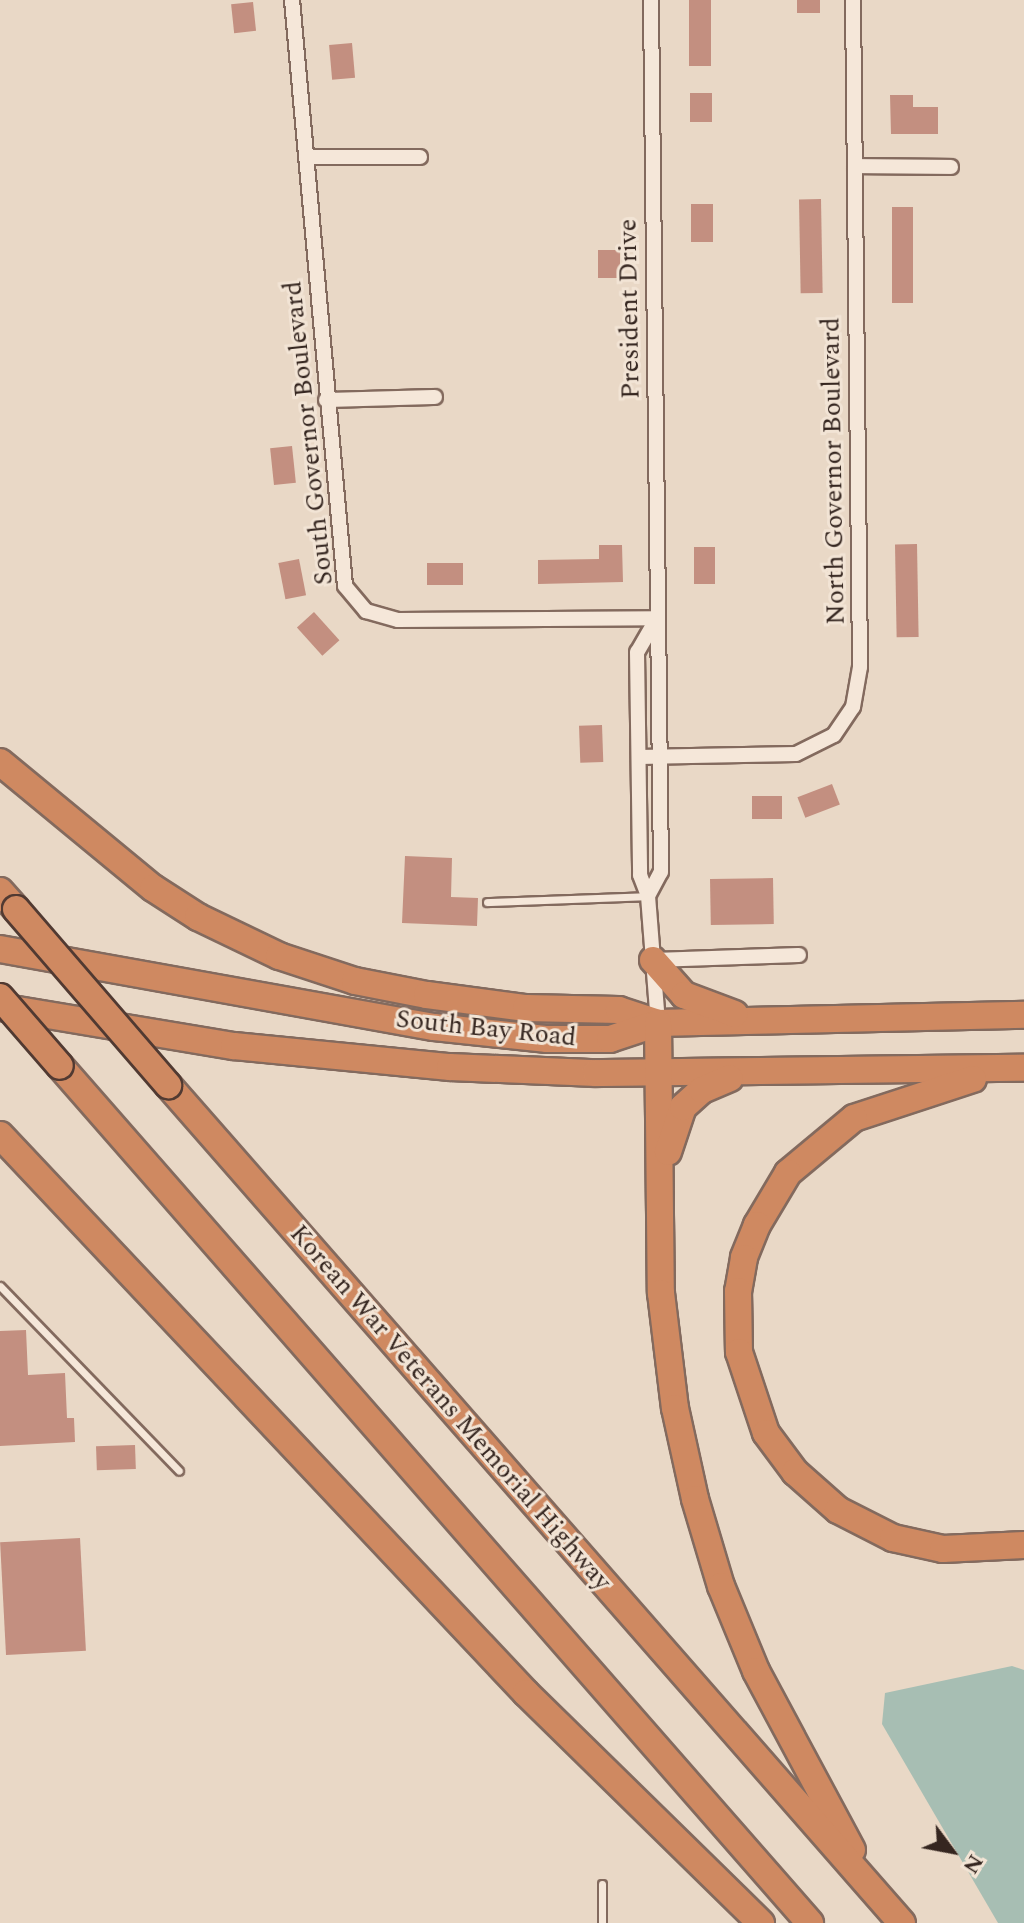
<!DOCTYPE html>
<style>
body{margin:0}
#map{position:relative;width:1024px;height:1923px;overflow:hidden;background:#e9d8c6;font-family:Spectral,serif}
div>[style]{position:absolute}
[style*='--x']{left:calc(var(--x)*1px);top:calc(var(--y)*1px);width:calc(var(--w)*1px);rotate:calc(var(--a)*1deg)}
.water>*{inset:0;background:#a7beb3}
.building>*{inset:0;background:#c38f80;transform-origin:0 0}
.roads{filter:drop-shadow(2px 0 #836a5e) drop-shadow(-2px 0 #836a5e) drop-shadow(0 2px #836a5e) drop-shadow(0 -2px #836a5e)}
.lane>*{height:7px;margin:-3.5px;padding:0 3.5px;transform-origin:3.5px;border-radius:3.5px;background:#f5e7d9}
.street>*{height:14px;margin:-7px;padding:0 7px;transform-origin:7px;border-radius:7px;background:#f5e7d9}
.highway>*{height:26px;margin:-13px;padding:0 13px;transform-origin:13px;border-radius:13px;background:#cf8961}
.bridges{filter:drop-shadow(2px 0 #513a32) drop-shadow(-2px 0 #513a32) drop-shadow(0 2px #513a32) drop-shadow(0 -2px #513a32)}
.highway-bridge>*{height:26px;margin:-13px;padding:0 13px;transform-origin:13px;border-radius:13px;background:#cf8961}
span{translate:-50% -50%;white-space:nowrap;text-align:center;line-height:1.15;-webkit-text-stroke:6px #f2e4d5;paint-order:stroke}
.street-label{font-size:26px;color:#352620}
.north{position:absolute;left:912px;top:1811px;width:80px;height:80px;-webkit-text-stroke:6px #f2e4d5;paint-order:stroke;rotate:122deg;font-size:22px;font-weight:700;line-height:32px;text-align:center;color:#352620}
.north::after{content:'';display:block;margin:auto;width:28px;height:36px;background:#352620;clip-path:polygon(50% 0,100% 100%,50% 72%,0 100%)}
</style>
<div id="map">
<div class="water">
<div style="clip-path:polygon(1012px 1666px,1024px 1670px,1024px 1923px,998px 1923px,882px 1724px,885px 1693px)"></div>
</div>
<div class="building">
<div style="left:689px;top:0;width:22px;height:66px"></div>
<div style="left:797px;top:0;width:23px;height:13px"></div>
<div style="left:253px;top:2px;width:29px;height:22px;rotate:84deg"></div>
<div style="left:352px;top:43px;width:35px;height:23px;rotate:85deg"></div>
<div style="left:712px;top:93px;width:29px;height:22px;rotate:90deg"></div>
<div style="clip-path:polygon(890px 95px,913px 95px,913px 107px,938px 107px,938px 134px,891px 134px)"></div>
<div style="left:821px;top:199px;width:94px;height:22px;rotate:89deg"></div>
<div style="left:691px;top:204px;width:22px;height:38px"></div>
<div style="left:892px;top:207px;width:21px;height:96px"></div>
<div style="left:598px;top:250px;width:22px;height:28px"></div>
<div style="left:292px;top:446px;width:37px;height:22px;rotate:84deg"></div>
<div style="left:917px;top:544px;width:93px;height:22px;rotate:89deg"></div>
<div style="clip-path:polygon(599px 545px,622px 545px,623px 582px,538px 584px,538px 560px,599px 559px)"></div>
<div style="left:694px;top:547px;width:21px;height:37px"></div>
<div style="left:299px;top:559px;width:37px;height:21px;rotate:79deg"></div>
<div style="left:463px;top:563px;width:22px;height:36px;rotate:90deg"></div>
<div style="left:314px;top:612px;width:38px;height:23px;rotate:48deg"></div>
<div style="left:602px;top:725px;width:37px;height:23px;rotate:88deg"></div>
<div style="left:832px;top:784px;width:22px;height:37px;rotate:69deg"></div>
<div style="left:752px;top:796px;width:30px;height:23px"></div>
<div style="clip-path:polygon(405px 856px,452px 858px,451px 897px,478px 898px,477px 926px,402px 923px)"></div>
<div style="left:773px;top:878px;width:46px;height:63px;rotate:89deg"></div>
<div style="clip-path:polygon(26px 1330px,28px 1375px,65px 1373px,67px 1418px,74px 1418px,75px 1442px,0 1446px,0 1331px)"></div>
<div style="left:135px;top:1445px;width:24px;height:39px;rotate:88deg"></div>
<div style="left:80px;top:1538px;width:113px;height:80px;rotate:87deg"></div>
</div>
<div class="roads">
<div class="lane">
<div style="--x:487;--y:902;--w:161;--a:-2.1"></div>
<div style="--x:0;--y:1286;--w:257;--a:45.9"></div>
<div style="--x:602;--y:1884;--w:39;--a:90"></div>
</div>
<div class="street">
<div style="--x:292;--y:0;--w:588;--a:84.83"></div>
<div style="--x:345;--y:586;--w:33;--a:50"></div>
<div style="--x:366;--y:611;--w:33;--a:16"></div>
<div style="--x:398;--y:620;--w:259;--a:-0.4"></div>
<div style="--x:307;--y:157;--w:113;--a:0"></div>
<div style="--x:855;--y:166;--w:96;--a:0.6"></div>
<div style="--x:326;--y:400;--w:109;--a:-1.6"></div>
<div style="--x:657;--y:618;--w:39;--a:120"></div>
<div style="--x:637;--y:652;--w:223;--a:89.2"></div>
<div style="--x:640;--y:875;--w:22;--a:69"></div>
<div style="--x:648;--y:896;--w:127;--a:85.5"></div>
<div style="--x:639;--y:757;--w:157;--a:-1.1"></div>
<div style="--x:796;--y:754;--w:42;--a:-26.6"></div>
<div style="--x:834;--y:735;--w:34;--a:-56"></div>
<div style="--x:853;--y:707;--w:41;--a:-80.1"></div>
<div style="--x:860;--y:667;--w:667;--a:-90.6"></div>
<div style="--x:648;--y:896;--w:27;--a:-62"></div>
<div style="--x:661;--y:872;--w:872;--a:-90.66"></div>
<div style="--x:654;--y:960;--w:145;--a:-2"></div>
</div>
<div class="highway">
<div style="--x:0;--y:762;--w:198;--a:39.5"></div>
<div style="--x:153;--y:888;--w:54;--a:32.8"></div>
<div style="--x:198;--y:917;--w:90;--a:25.7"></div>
<div style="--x:279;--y:956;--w:80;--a:18.2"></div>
<div style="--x:355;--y:981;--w:73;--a:11"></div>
<div style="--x:427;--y:995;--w:100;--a:7.5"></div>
<div style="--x:526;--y:1008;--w:93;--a:1.2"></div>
<div style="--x:619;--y:1010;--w:41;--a:18.4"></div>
<div style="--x:0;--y:891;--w:24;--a:48"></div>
<div style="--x:0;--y:949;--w:441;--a:10.2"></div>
<div style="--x:434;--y:1027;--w:114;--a:6.1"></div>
<div style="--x:547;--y:1039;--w:63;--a:0"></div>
<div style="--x:610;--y:1039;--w:51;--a:-18.4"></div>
<div style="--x:658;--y:1023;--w:366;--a:-1.3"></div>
<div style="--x:653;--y:960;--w:47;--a:48.5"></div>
<div style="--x:684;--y:995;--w:54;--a:20.4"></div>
<div style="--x:0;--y:1007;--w:237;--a:9.5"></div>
<div style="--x:234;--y:1046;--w:217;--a:5.6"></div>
<div style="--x:450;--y:1067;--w:146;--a:2.4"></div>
<div style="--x:596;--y:1073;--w:428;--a:-0.7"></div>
<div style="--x:658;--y:1023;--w:270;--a:89.4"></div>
<div style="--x:661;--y:1293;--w:116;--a:83.1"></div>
<div style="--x:675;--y:1408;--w:93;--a:77.6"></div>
<div style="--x:695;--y:1499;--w:91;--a:73.4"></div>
<div style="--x:721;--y:1586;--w:92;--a:67.6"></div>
<div style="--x:756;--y:1671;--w:203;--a:61.8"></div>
<div style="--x:60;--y:1066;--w:1139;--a:48.81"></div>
<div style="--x:973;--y:1079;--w:125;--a:161.9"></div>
<div style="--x:854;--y:1118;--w:86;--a:140.2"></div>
<div style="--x:788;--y:1173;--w:61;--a:120.8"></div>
<div style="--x:757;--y:1225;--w:35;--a:112"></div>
<div style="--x:744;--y:1258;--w:34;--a:100"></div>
<div style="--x:738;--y:1291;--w:61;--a:89.1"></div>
<div style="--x:739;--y:1352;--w:85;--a:71.6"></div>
<div style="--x:766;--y:1433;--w:49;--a:53.4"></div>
<div style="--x:795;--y:1472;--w:57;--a:41.5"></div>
<div style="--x:838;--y:1510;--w:62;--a:27"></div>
<div style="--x:893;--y:1538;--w:51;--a:12.4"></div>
<div style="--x:943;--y:1549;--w:81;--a:-2.8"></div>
<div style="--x:168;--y:1085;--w:1114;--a:48.79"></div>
<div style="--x:0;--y:1135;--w:767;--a:46.69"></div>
<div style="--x:526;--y:1693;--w:329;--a:44.4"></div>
<div style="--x:668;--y:1152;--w:47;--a:-71.6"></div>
<div style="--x:683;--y:1107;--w:25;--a:-42"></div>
<div style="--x:702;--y:1090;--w:30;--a:-23"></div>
</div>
</div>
<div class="bridges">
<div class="highway-bridge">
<div style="--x:16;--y:909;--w:233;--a:49.2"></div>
<div style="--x:0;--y:997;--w:91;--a:49"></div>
</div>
</div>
<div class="street-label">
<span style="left:630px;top:309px;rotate:-91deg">President Drive</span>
<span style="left:309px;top:433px;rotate:-96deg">South Governor Boulevard</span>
<span style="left:834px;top:471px;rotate:-91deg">North Governor Boulevard</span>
<span style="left:486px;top:1029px;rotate:6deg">South Bay Road</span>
<span style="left:450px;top:1408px;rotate:49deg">Korean War Veterans Memorial Highway</span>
</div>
<div class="north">N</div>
</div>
